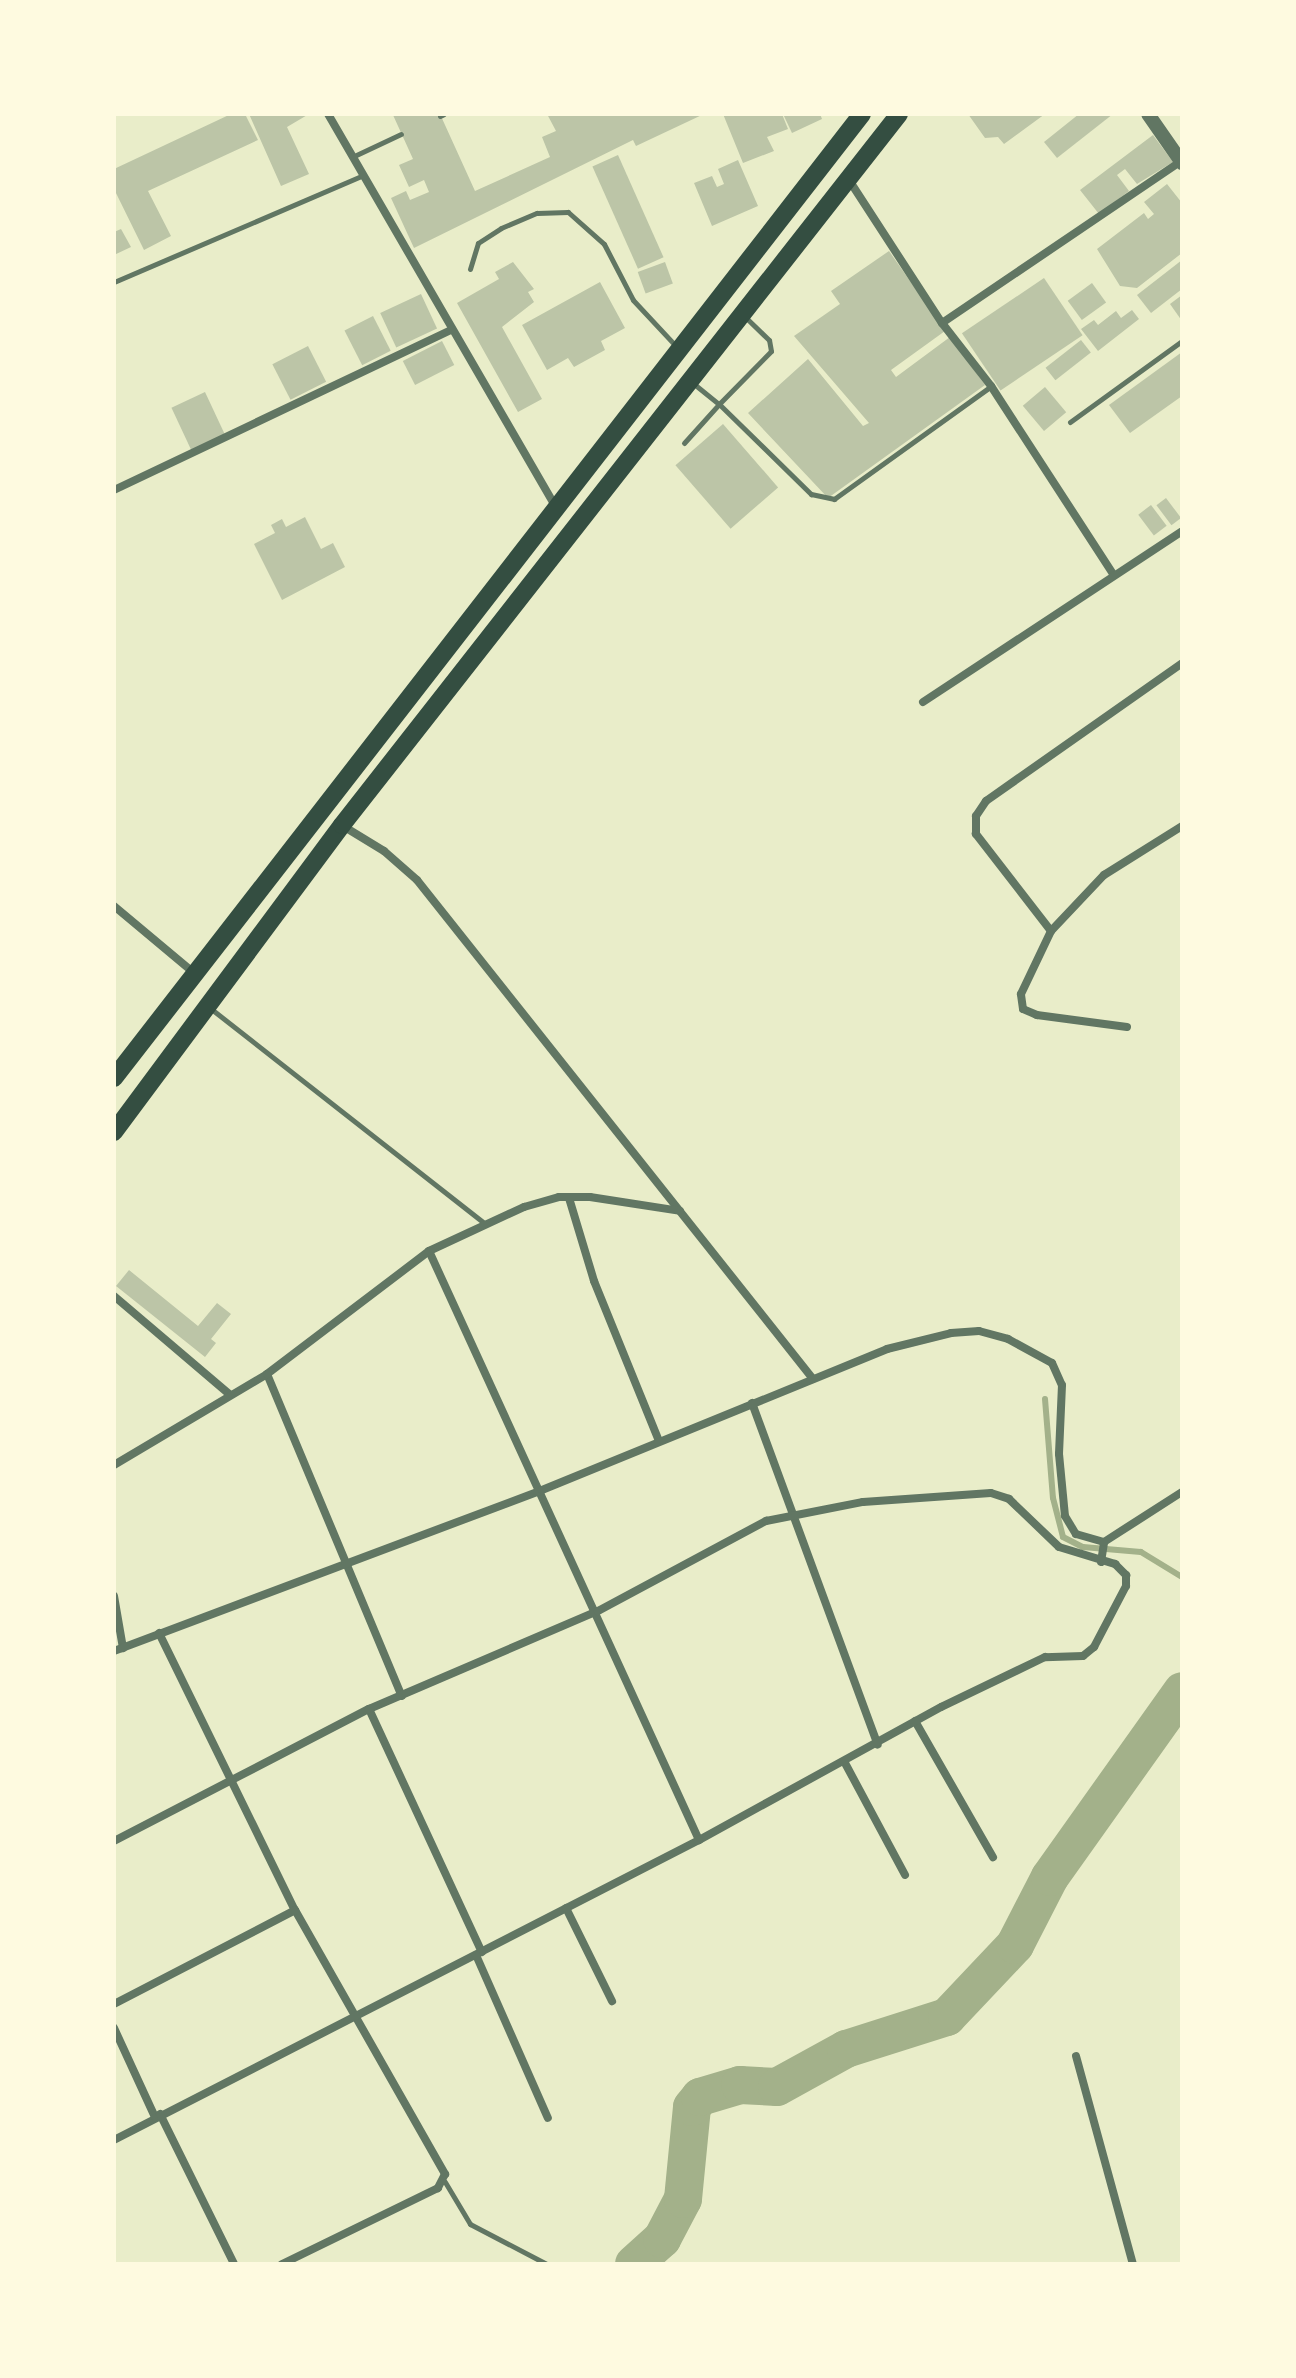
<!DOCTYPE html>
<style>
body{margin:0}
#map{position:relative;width:1296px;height:2378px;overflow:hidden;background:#e9edc9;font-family:Montserrat,sans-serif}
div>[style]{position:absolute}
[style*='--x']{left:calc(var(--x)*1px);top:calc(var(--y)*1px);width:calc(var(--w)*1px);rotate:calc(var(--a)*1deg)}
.stream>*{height:6px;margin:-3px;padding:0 3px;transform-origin:3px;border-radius:3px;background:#a3b18a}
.river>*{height:38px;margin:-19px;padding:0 19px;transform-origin:19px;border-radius:19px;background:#a3b18a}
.building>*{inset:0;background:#bcc5a7;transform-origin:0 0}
.service>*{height:5px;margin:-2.5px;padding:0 2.5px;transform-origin:2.5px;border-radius:2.5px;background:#617663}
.minor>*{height:8px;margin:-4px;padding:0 4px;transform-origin:4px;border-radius:4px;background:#617663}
.tertiary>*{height:14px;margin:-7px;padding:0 7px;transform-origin:7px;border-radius:7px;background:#617663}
.trunk>*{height:18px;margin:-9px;padding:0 9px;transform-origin:9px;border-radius:9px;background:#344e41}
span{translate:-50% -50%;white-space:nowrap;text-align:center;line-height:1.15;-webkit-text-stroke:7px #fefae0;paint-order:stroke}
.frame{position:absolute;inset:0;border:116px solid #fefae0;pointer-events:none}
</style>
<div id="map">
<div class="stream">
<div style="--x:1045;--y:1399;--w:99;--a:85.4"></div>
<div style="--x:1053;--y:1498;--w:40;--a:75.6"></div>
<div style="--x:1063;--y:1537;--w:22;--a:27"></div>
<div style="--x:1083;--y:1547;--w:58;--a:4.9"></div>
<div style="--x:1141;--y:1552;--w:48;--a:31.4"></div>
</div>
<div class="river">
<div style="--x:634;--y:2264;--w:38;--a:-42"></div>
<div style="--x:662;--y:2239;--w:45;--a:-62.3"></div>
<div style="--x:683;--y:2199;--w:92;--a:-84.4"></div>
<div style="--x:692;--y:2107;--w:13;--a:-51"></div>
<div style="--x:700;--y:2097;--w:42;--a:-16.7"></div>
<div style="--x:740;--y:2085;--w:37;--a:3"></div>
<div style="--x:777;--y:2087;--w:79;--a:-28.8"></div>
<div style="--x:846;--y:2049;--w:106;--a:-17.6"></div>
<div style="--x:947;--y:2017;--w:99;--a:-46.6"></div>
<div style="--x:1015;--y:1945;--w:76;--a:-62.8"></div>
<div style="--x:1050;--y:1877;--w:228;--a:-54.6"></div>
</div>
<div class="building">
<div style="clip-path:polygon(231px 114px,245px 114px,258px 140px,148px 191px,171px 236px,144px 250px,114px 189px,114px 169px)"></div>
<div style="clip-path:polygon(249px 114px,309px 114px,287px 127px,309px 174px,281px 186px)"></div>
<div style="clip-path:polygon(440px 114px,475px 191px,550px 157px,542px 137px,556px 131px,547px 114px,704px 114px,636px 146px,633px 140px,414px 248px,391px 198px,406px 191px,410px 200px,429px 192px,424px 180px,409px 187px,399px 165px,413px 159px,393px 115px)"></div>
<div style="clip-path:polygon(723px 114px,782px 114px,788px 129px,767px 137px,774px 151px,743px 163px)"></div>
<div style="clip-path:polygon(783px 114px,820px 114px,822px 119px,792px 133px)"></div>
<div style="clip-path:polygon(968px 114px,1045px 114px,1004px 144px,998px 137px,985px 138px)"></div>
<div style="clip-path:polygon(1079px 114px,1113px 114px,1057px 158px,1044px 142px)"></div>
<div style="clip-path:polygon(1153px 135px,1173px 162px,1137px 184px,1125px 169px,1117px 175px,1129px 191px,1099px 214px,1080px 190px)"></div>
<div style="left:618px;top:155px;width:112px;height:28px;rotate:66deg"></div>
<div style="clip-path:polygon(738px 160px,758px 206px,712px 226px,694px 183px,712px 176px,717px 187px,724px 184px,718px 169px)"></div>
<div style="clip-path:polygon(1167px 184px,1182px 203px,1182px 253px,1137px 288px,1120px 286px,1097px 249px,1144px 213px,1148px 219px,1154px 214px,1144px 202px)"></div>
<div style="clip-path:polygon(121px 229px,131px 247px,114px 255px,114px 232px)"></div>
<div style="clip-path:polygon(889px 251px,945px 331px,891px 370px,896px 377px,950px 337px,985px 385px,828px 498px,748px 413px,808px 359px,863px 426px,869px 423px,794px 336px,840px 304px,831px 291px)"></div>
<div style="clip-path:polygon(1182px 260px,1182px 289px,1151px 313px,1137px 295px)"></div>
<div style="clip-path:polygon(513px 262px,534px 289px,528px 292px,534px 302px,502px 327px,542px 399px,518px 412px,457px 303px,499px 279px,495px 272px)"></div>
<div style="left:665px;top:262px;width:23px;height:29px;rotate:70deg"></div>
<div style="left:1044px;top:278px;width:69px;height:99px;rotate:56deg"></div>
<div style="clip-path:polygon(600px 282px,625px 328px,601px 341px,605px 350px,574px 367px,568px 358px,547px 370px,522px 325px)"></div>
<div style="left:1092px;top:283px;width:24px;height:30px;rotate:54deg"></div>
<div style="left:421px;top:294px;width:38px;height:45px;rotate:65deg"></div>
<div style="clip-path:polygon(1182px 295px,1182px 321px,1170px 304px)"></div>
<div style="clip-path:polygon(1132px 310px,1139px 319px,1098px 351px,1081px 329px,1094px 320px,1098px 325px,1116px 311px,1121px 318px)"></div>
<div style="left:373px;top:316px;width:39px;height:32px;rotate:63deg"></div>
<div style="left:1081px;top:340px;width:16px;height:45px;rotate:52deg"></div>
<div style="left:442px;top:341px;width:27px;height:44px;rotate:63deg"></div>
<div style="left:308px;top:346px;width:40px;height:40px;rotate:63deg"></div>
<div style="clip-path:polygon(1182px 352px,1182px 396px,1130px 433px,1109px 405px)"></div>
<div style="left:1045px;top:387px;width:33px;height:29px;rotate:50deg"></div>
<div style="left:205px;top:392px;width:47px;height:37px;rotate:65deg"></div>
<div style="left:723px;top:424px;width:84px;height:63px;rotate:49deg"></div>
<div style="left:1166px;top:498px;width:25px;height:12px;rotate:53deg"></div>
<div style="left:1151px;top:505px;width:26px;height:16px;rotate:53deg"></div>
<div style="clip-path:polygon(305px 517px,321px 549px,333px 543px,345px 567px,282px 600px,254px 544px,275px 533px,271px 525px,282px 519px,286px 527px)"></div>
<div style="clip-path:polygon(129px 1270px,198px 1326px,217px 1303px,231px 1314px,211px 1339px,216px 1343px,205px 1357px,116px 1286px)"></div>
</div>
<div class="service">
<div style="--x:440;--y:116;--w:4;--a:-27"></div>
<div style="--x:352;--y:157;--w:54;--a:-25.1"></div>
<div style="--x:470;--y:269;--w:27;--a:-73"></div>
<div style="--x:478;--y:243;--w:27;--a:-33"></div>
<div style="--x:501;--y:228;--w:39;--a:-23"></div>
<div style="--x:537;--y:213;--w:31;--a:-2"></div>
<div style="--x:568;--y:212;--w:48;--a:41.6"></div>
<div style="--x:604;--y:244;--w:63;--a:62.6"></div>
<div style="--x:633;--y:300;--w:62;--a:47"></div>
<div style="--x:114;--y:282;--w:269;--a:-23.2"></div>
<div style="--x:694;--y:384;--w:32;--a:39"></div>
<div style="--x:719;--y:404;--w:74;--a:-45.5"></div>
<div style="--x:771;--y:351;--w:11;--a:-100"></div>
<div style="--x:769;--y:340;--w:32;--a:-136"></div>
<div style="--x:1070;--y:422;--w:138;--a:-35.9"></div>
<div style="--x:684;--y:443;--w:52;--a:-48.1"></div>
<div style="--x:719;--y:404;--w:129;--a:44.4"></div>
<div style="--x:811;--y:494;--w:24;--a:12"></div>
<div style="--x:834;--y:499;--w:193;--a:-35.7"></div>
<div style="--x:210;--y:1008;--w:350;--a:38.1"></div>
<div style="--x:445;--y:2182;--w:49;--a:59.2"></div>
<div style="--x:470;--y:2224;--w:87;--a:27.5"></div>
</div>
<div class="minor">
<div style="--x:328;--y:114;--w:455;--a:59.9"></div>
<div style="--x:849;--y:180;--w:171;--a:57"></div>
<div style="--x:942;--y:323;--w:289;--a:-34.1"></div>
<div style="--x:942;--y:323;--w:80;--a:52.1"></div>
<div style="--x:991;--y:386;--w:224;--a:57"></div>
<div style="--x:114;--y:490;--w:373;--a:-25.4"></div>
<div style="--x:923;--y:702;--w:310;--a:-33.4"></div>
<div style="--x:343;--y:826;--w:48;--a:31.4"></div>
<div style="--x:384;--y:851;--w:44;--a:41.3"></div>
<div style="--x:417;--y:880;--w:637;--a:51.56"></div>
<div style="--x:114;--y:906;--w:104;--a:39.9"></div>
<div style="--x:1051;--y:931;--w:123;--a:-127.7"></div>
<div style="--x:976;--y:834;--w:18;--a:-90"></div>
<div style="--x:976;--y:816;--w:18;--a:-56"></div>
<div style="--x:986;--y:801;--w:240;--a:-35.1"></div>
<div style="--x:1127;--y:1027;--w:91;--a:-172.4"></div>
<div style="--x:1037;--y:1015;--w:15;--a:-157"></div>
<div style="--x:1023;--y:1009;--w:15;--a:-98"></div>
<div style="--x:1021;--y:994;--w:70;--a:-64.5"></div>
<div style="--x:1051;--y:931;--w:77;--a:-46.6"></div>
<div style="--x:1104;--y:875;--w:92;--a:-32.1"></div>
<div style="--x:569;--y:1198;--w:87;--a:73.2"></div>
<div style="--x:594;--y:1281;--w:170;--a:67.9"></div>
<div style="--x:429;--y:1251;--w:648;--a:65.37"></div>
<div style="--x:114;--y:1296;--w:151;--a:40.4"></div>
<div style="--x:267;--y:1374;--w:349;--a:67.3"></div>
<div style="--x:752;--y:1403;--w:364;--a:69.8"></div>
<div style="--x:114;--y:1465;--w:178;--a:-30.7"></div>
<div style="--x:267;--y:1374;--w:203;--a:-37.2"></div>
<div style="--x:429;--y:1251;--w:105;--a:-24.9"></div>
<div style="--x:524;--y:1207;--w:36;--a:-16"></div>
<div style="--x:559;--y:1197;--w:31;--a:0"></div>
<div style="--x:590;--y:1197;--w:91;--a:8.8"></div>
<div style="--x:1101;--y:1562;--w:20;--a:-81"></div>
<div style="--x:1104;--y:1542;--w:93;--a:-32.7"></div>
<div style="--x:114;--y:1596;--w:53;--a:80.2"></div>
<div style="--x:159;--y:1633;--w:309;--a:63.9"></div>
<div style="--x:295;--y:1910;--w:304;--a:60.4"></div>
<div style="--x:445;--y:2174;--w:16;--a:117"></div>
<div style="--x:438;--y:2188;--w:174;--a:154"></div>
<div style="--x:114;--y:1651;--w:457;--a:-20.6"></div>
<div style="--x:542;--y:1490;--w:373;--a:-22.2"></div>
<div style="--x:887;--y:1349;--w:66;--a:-14"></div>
<div style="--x:951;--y:1333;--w:28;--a:-4"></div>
<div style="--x:979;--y:1331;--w:30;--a:15"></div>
<div style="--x:1008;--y:1339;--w:50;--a:28.6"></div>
<div style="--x:1052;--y:1363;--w:24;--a:66"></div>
<div style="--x:1062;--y:1385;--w:69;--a:92.5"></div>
<div style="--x:1059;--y:1454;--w:62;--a:84.5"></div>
<div style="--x:1065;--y:1516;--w:21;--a:59"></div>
<div style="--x:1076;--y:1534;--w:29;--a:16"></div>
<div style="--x:369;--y:1709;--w:268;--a:65.1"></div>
<div style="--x:915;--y:1721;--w:157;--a:60.2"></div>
<div style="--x:845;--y:1763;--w:127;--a:61.8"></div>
<div style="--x:114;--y:1841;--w:287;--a:-27.4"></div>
<div style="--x:369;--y:1709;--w:249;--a:-23.2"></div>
<div style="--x:598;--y:1611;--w:191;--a:-28.2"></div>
<div style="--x:766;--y:1521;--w:99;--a:-11.1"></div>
<div style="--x:863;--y:1502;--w:128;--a:-4"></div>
<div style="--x:991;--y:1493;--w:19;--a:18"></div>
<div style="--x:1009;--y:1499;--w:69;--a:43.8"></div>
<div style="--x:1059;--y:1547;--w:59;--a:16.9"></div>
<div style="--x:1115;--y:1564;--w:16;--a:45"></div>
<div style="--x:1126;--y:1575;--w:11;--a:90"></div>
<div style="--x:1126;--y:1586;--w:69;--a:117.7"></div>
<div style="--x:1094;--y:1647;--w:14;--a:141"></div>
<div style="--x:1083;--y:1656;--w:38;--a:178"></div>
<div style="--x:1045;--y:1657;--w:115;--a:154.3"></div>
<div style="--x:941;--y:1707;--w:276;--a:151.2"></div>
<div style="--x:699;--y:1840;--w:657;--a:152.85"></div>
<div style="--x:566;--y:1908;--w:104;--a:63.7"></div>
<div style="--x:476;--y:1955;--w:178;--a:66.2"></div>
<div style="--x:114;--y:2004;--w:204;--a:-27.4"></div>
<div style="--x:114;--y:2028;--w:98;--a:65.3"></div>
<div style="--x:1076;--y:2056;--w:216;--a:74.7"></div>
<div style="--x:160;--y:2114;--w:167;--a:63.7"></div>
</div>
<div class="tertiary">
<div style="--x:1148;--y:114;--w:60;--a:55.2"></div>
</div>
<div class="trunk">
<div style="--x:114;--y:1078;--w:1220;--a:-52.19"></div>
<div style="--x:114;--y:1132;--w:382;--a:-53.4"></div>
<div style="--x:342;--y:825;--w:903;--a:-51.92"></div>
</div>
<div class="frame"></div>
</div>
